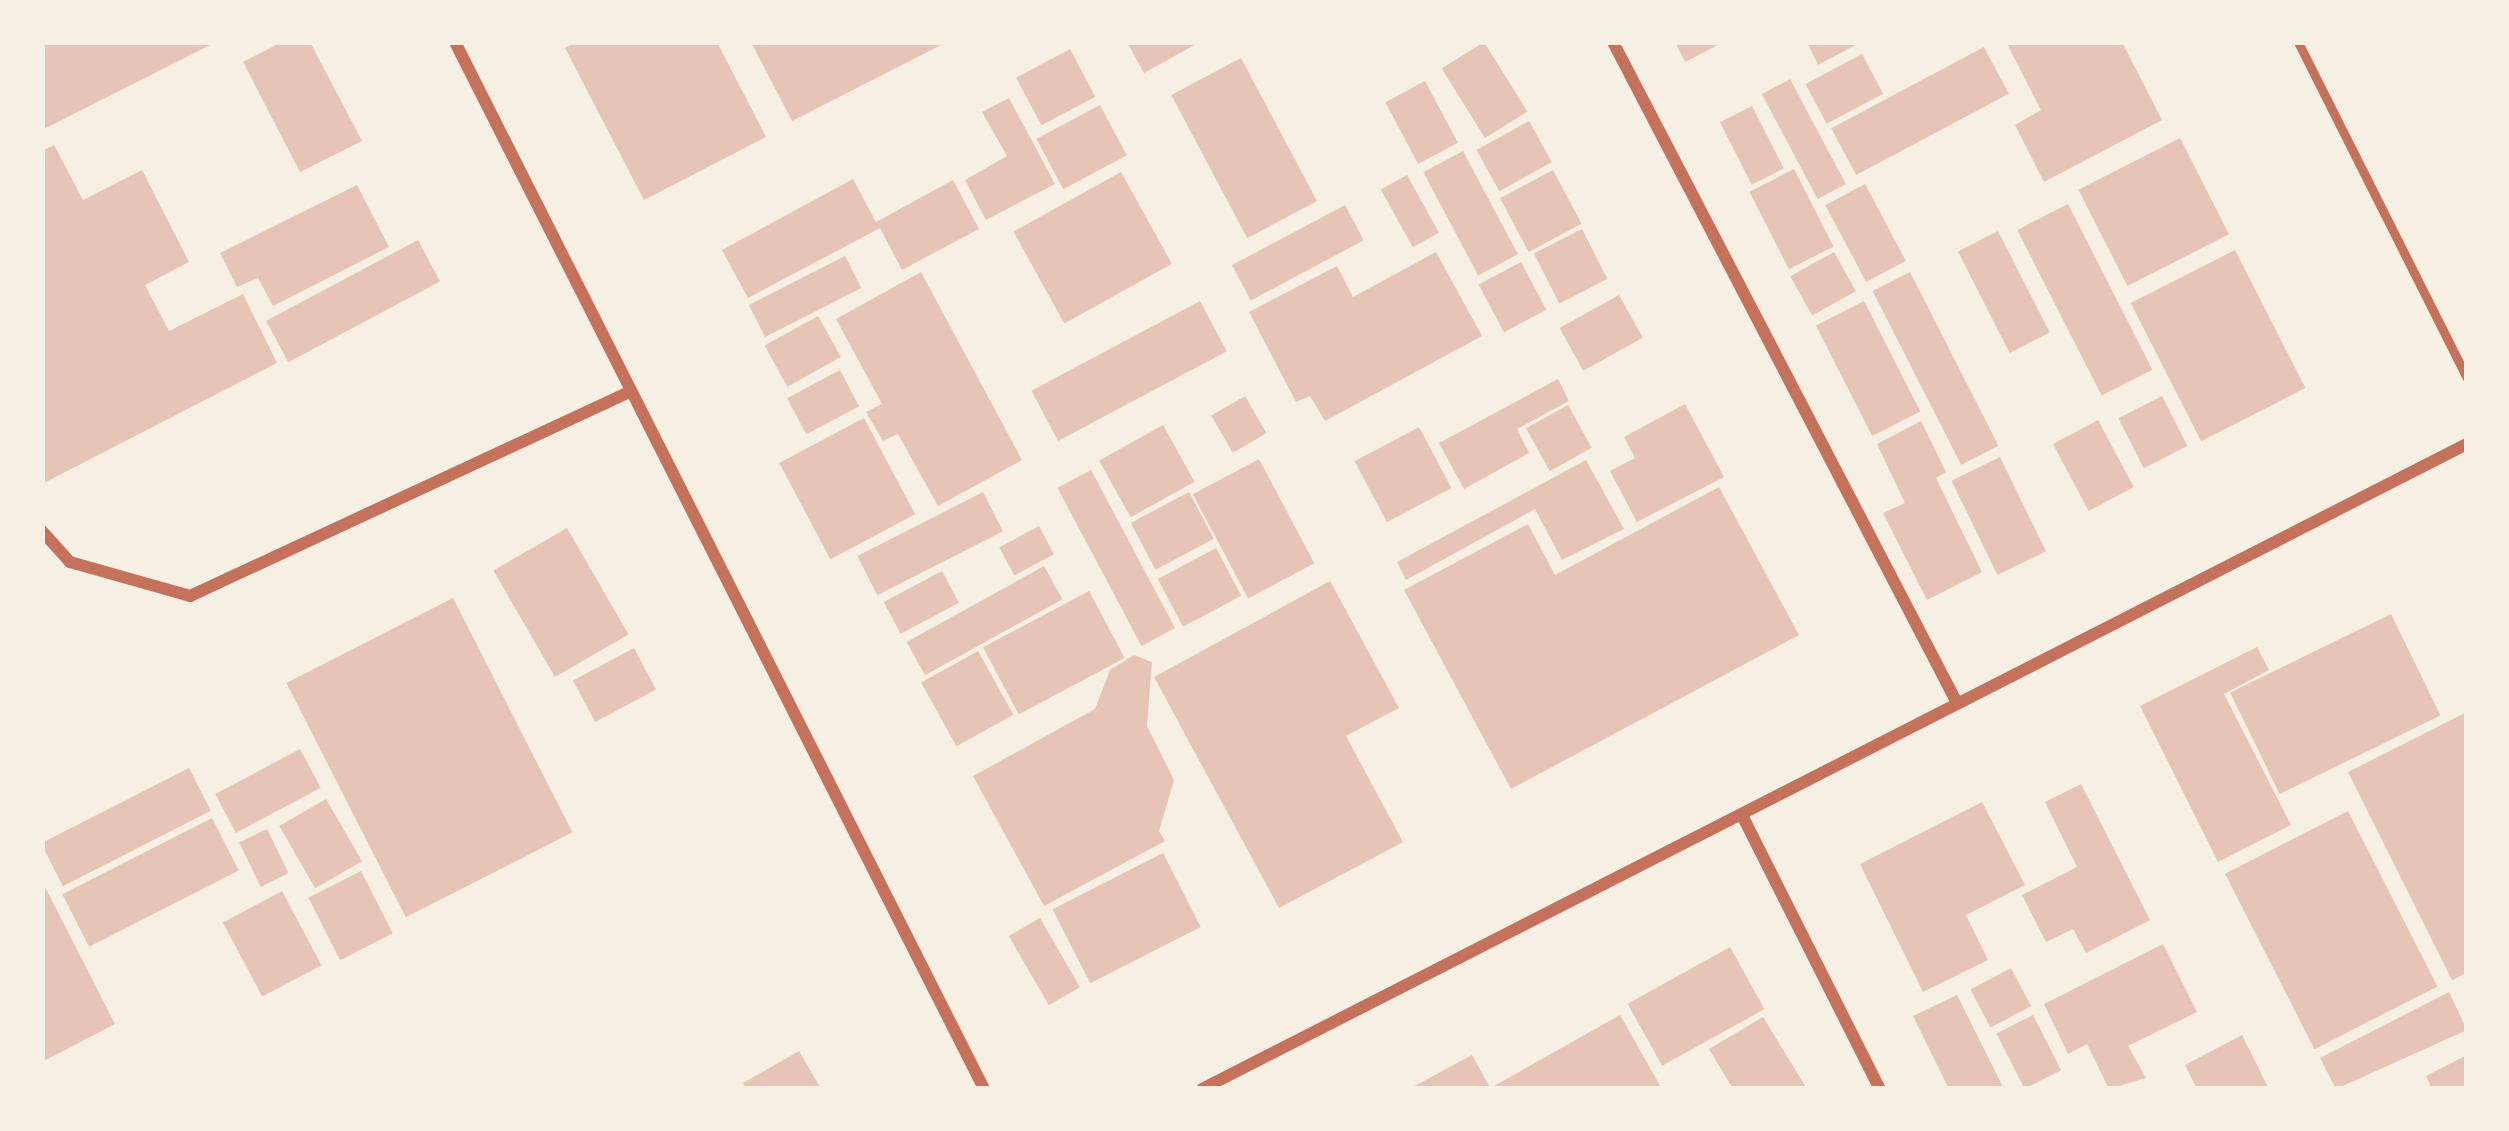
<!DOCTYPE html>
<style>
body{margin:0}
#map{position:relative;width:2509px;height:1131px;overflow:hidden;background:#f6efe4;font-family:"Fira Sans Condensed",sans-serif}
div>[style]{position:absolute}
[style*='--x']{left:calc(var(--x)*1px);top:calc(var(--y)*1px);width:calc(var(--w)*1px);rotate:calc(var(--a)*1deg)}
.building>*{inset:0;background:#e6c5b7;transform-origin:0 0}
.service>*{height:9px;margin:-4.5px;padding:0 4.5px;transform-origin:4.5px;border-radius:4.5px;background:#c5725c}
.minor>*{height:12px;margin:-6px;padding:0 6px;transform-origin:6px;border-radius:6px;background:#c5725c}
span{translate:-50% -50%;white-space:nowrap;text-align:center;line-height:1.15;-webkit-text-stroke:10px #f6efe4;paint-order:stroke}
.frame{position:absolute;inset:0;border:45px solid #f6efe4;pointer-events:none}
</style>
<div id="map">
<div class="building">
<div style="clip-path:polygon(42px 42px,216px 42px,42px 130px)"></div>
<div style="clip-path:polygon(282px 42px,310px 42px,362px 141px,300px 172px,243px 62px)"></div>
<div style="clip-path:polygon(577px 42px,717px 42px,766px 137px,644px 200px,565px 48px)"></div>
<div style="clip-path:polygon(751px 42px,947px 42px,792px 121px)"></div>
<div style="clip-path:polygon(1127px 42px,1200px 42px,1144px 73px)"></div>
<div style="left:1484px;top:42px;width:82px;height:50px;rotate:58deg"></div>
<div style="clip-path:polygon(1675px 42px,1724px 42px,1685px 62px)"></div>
<div style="clip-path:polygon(1807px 42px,1861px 42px,1818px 65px)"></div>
<div style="clip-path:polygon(2006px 42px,2122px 42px,2162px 120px,2044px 182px,2015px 125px,2041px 110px)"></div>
<div style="left:1984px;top:47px;width:53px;height:173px;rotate:62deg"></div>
<div style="left:1070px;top:49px;width:54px;height:61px;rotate:62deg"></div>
<div style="left:1862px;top:54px;width:45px;height:64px;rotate:62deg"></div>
<div style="left:1241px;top:58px;width:162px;height:79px;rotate:62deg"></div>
<div style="left:1790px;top:79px;width:119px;height:32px;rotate:62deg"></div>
<div style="left:1425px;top:81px;width:70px;height:45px;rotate:62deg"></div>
<div style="clip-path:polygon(1009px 98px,1055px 184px,986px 220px,965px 180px,1007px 156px,982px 112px)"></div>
<div style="left:1100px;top:105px;width:57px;height:72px;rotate:62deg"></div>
<div style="left:1752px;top:106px;width:70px;height:36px;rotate:63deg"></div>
<div style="left:1529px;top:121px;width:47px;height:60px;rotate:61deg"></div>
<div style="left:2180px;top:138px;width:108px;height:114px;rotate:63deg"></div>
<div style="clip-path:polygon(54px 145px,83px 200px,142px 170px,189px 262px,145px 285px,169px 331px,243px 294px,277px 363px,42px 484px,42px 151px)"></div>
<div style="left:1463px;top:151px;width:117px;height:45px;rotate:62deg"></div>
<div style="left:1794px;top:169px;width:87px;height:50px;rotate:63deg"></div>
<div style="left:1553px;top:170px;width:61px;height:60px;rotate:62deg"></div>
<div style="left:1121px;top:172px;width:105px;height:123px;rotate:61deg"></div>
<div style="left:1407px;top:175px;width:66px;height:30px;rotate:61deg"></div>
<div style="clip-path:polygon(853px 179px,876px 222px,953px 180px,979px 229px,902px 270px,880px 228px,748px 298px,722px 250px)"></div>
<div style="left:1865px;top:184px;width:87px;height:45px;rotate:62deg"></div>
<div style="clip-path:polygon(357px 185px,389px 247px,273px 306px,258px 278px,237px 287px,220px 253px)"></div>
<div style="left:2068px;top:204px;width:186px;height:57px;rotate:63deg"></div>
<div style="left:1345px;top:205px;width:40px;height:128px;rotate:62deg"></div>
<div style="left:1582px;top:229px;width:56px;height:54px;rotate:63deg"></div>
<div style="left:1998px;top:231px;width:114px;height:45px;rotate:63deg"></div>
<div style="left:418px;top:240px;width:47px;height:172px;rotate:62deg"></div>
<div style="left:2235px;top:250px;width:155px;height:117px;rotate:63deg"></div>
<div style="clip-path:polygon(1436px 252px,1482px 336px,1325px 421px,1310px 396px,1296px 402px,1249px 312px,1337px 266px,1353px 297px)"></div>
<div style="left:1834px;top:252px;width:45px;height:50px;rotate:61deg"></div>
<div style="left:845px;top:256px;width:36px;height:108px;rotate:63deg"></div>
<div style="left:1521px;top:262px;width:54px;height:48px;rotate:62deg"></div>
<div style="clip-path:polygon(921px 272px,1022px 460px,938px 506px,898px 434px,883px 441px,866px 412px,882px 404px,836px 319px)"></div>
<div style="left:1910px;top:272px;width:195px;height:42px;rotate:63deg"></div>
<div style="left:1619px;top:295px;width:49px;height:68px;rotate:61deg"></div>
<div style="left:1200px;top:301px;width:57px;height:191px;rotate:62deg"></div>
<div style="left:1864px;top:301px;width:124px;height:54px;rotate:63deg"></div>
<div style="left:818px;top:316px;width:47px;height:61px;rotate:61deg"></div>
<div style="left:840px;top:370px;width:41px;height:60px;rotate:62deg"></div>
<div style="clip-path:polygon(1558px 379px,1569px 401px,1517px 429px,1529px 453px,1464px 489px,1439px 443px)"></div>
<div style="left:1245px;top:396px;width:43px;height:39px;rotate:60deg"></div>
<div style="left:2162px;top:396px;width:56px;height:49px;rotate:63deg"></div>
<div style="clip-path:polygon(1685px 404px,1724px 477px,1637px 522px,1610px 471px,1635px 458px,1624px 437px)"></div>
<div style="left:1568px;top:405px;width:49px;height:48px;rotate:61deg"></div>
<div style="left:864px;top:418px;width:109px;height:96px;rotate:62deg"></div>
<div style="left:2098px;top:420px;width:76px;height:51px;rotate:62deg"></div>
<div style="clip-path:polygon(1921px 421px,1946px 472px,1936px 478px,1982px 572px,1927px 600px,1883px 513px,1905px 503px,1877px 444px)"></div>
<div style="left:1163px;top:425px;width:65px;height:73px;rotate:61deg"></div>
<div style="left:1419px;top:427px;width:69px;height:73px;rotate:62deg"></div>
<div style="left:2000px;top:457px;width:105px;height:54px;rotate:64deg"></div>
<div style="left:1259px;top:459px;width:118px;height:75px;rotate:62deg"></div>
<div style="clip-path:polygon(1586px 460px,1624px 529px,1562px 560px,1535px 509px,1406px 580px,1397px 562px)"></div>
<div style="left:1091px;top:470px;width:179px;height:38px;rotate:62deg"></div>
<div style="clip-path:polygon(1719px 487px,1799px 635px,1511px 789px,1404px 590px,1528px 524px,1555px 575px)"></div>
<div style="left:983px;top:492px;width:44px;height:141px;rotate:63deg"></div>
<div style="left:1189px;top:492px;width:53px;height:66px;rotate:62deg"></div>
<div style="left:1039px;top:526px;width:32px;height:45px;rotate:62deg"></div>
<div style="left:567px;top:528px;width:123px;height:85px;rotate:60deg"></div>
<div style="left:1216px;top:548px;width:54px;height:66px;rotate:62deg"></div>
<div style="left:1044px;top:566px;width:38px;height:157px;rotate:61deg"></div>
<div style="left:942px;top:571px;width:36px;height:66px;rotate:62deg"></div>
<div style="clip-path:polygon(1330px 581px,1399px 708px,1346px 736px,1403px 842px,1279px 908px,1154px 677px)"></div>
<div style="left:1089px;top:591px;width:76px;height:120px;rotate:62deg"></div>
<div style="left:453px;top:598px;width:263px;height:187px;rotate:63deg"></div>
<div style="left:2391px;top:614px;width:113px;height:179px;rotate:64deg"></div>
<div style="clip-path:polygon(2257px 647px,2269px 670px,2224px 694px,2291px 825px,2218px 862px,2140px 706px)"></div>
<div style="left:634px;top:648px;width:47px;height:69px;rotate:62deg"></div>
<div style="left:978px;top:651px;width:73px;height:65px;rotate:61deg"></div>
<div style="clip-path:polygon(1134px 655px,1152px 662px,1147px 726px,1174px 780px,1159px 831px,1165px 841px,1044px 906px,973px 776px,1095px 709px,1110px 670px)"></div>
<div style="clip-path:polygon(2467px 712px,2467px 973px,2452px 980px,2348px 772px)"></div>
<div style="left:300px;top:749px;width:44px;height:96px;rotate:62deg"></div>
<div style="left:189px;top:768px;width:48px;height:166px;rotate:63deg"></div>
<div style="clip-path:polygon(2081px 784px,2150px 920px,2086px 953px,2073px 929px,2046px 942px,2022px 895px,2077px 867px,2045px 802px)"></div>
<div style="left:326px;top:799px;width:72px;height:54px;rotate:60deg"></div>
<div style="clip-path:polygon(1982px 802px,2025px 885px,1966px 915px,1988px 960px,1923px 992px,1860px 864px)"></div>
<div style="left:2348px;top:811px;width:197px;height:138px;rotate:63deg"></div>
<div style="left:212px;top:818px;width:59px;height:168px;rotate:63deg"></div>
<div style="left:267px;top:829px;width:49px;height:31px;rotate:64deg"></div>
<div style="left:1163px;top:853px;width:83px;height:124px;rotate:63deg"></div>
<div style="left:361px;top:871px;width:70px;height:59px;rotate:63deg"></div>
<div style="clip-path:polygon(42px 881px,115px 1024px,42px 1062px)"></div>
<div style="left:282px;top:891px;width:84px;height:67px;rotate:62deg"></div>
<div style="left:1040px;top:918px;width:80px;height:36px;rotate:60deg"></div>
<div style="clip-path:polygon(2163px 944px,2197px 1012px,2128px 1046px,2146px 1078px,2109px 1089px,2087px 1044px,2068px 1054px,2044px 1004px)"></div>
<div style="left:1730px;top:947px;width:71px;height:117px;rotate:61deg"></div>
<div style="left:2011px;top:968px;width:43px;height:46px;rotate:62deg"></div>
<div style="clip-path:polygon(2449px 992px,2467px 1030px,2336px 1089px,2320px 1058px)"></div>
<div style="clip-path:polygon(1957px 995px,2004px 1089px,1949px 1089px,1913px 1016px)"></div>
<div style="clip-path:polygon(1620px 1015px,1662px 1089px,1494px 1086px)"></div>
<div style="left:2033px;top:1015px;width:62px;height:41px;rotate:63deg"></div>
<div style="clip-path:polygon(1763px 1017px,1807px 1089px,1733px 1089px,1709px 1049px)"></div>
<div style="clip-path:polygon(2242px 1035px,2269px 1089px,2197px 1089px,2185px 1065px)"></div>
<div style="clip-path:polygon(799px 1051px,821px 1089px,747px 1089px,743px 1083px)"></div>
<div style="clip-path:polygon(1472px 1055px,1491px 1089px,1409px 1089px)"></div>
<div style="clip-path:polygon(2467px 1055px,2467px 1089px,2432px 1089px,2426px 1076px)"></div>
</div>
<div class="service">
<div style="--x:2298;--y:42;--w:376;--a:63.3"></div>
</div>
<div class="minor">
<div style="--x:455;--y:42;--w:1173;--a:63.19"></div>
<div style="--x:1613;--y:42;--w:741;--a:62.5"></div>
<div style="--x:42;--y:531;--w:42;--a:47.9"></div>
<div style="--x:70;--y:562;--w:125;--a:15.8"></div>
<div style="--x:190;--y:596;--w:482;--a:-24.9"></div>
<div style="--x:1743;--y:817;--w:305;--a:63.3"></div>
<div style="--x:1202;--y:1089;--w:1420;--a:-27.02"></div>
</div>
<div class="frame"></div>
</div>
